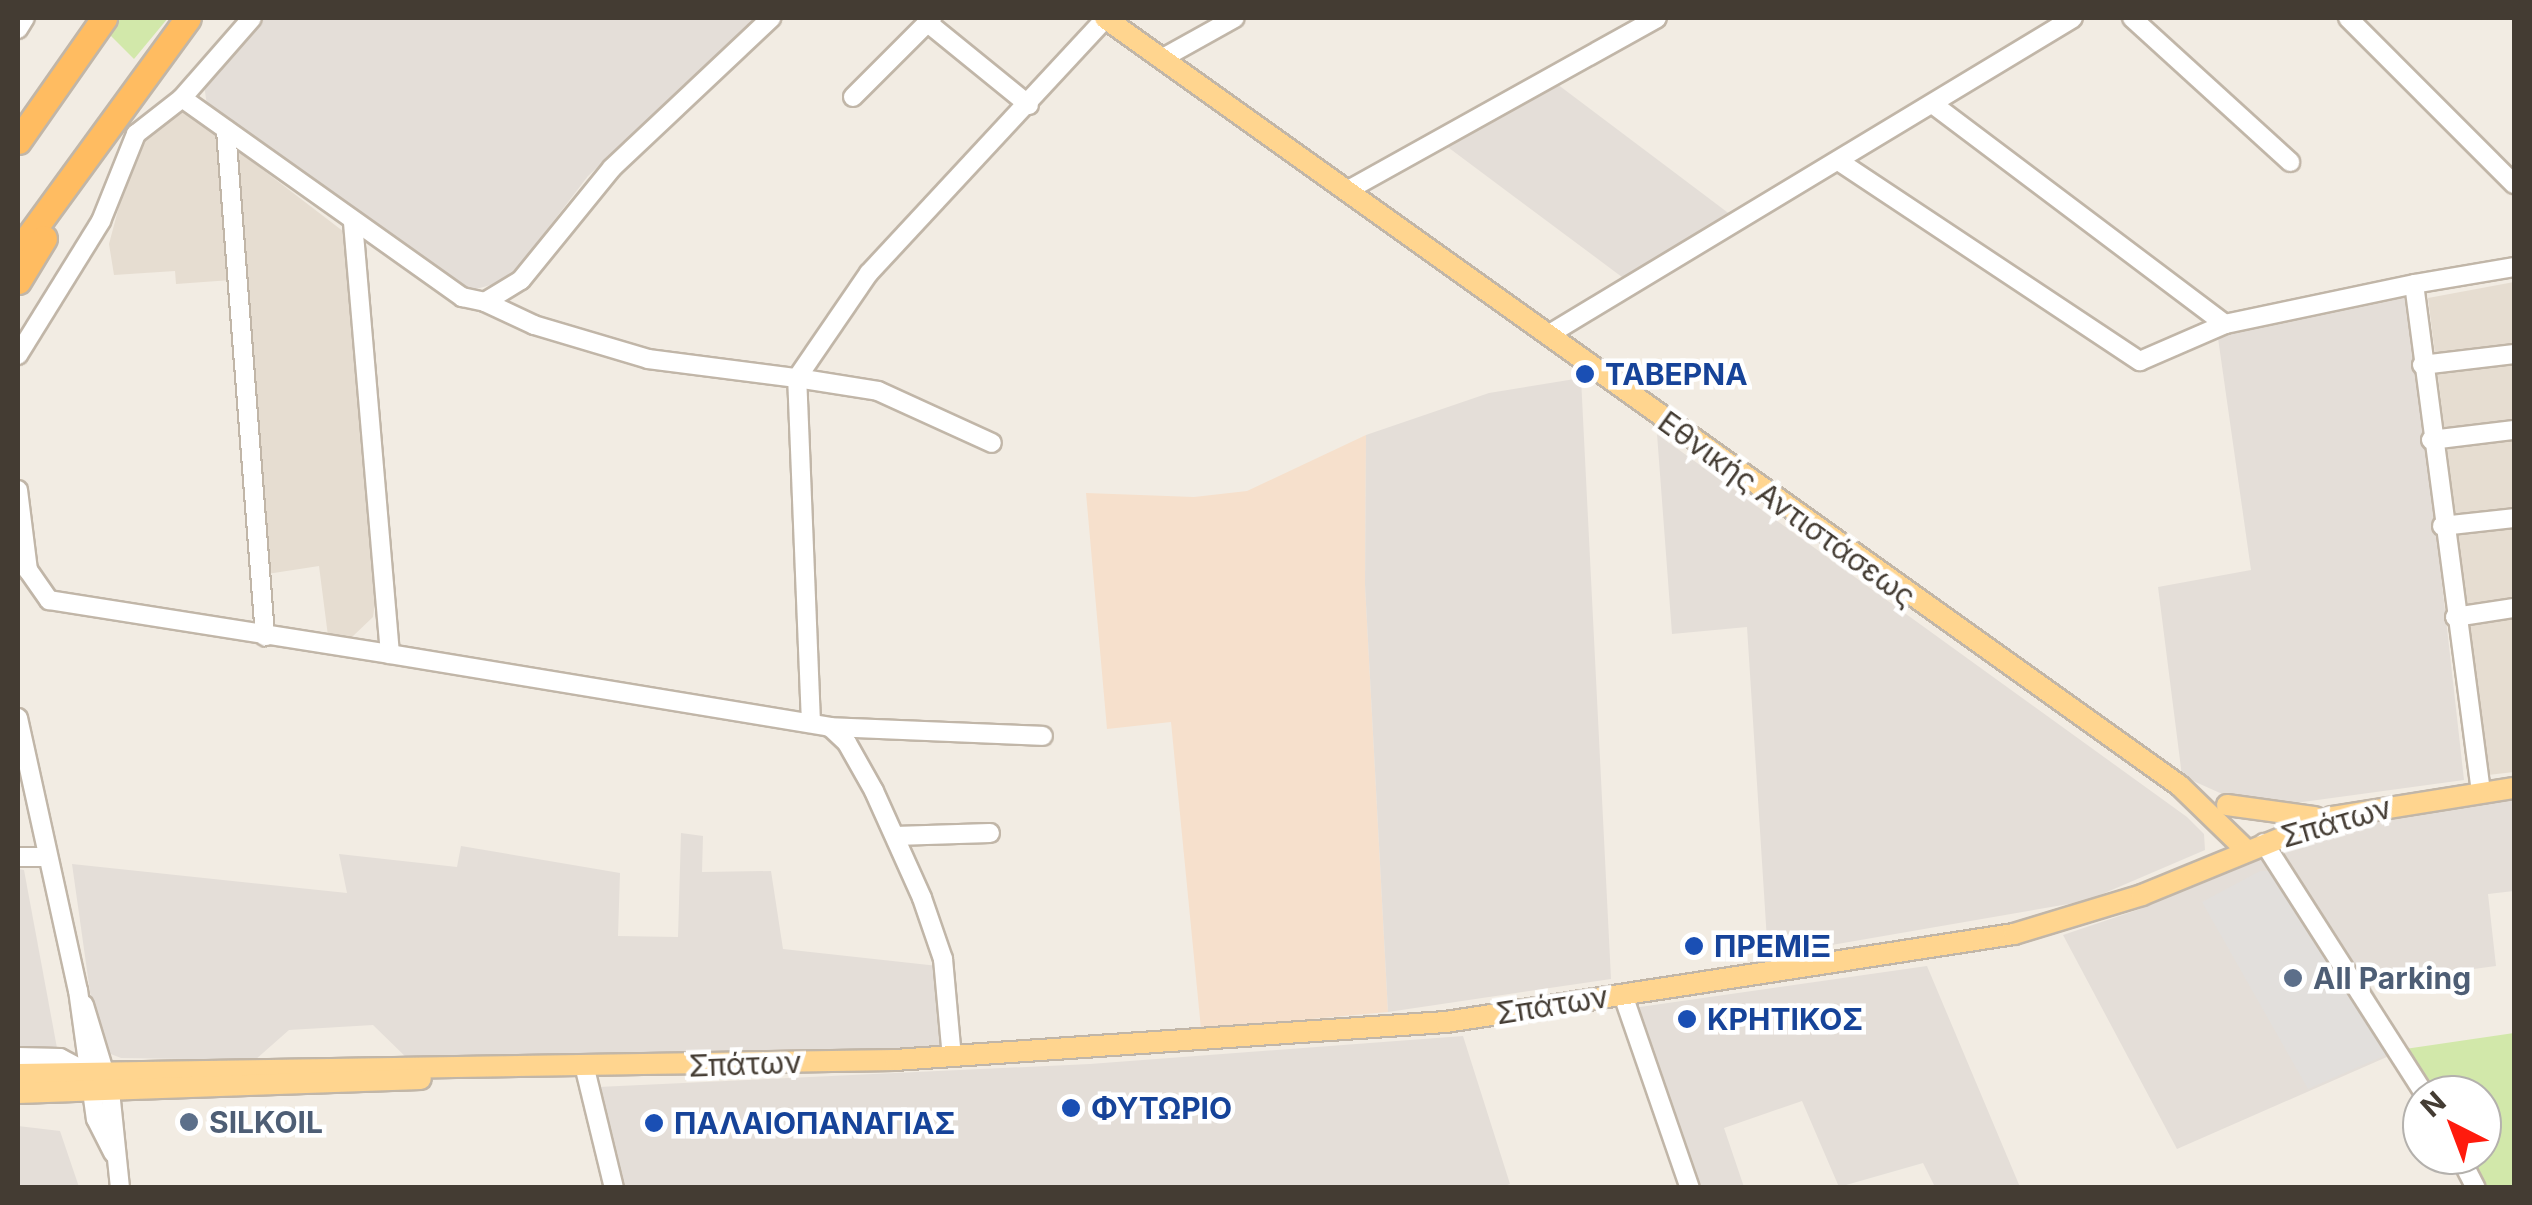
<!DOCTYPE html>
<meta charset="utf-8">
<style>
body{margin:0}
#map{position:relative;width:2532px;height:1205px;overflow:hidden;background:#f2ece3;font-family:Inter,sans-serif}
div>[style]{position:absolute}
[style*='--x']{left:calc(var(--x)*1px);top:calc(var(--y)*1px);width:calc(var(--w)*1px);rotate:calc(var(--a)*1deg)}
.residential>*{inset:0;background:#e6ddd1}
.commercial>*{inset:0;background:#f6e0cc}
.industrial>*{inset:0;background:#e4ded8}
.green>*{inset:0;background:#d2e8aa}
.parking>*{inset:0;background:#e2dfdc}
.roads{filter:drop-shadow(2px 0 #c1b6a8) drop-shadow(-2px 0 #c1b6a8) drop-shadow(0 2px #c1b6a8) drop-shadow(0 -2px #c1b6a8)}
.minor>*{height:18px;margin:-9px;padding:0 9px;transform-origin:9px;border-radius:9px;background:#fff}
.major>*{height:20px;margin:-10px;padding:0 10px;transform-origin:10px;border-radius:10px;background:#ffd58f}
.highway>*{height:25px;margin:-12.5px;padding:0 12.5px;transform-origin:12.5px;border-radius:12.5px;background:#ffbc61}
.dots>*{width:28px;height:28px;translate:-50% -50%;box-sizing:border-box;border:5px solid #fff;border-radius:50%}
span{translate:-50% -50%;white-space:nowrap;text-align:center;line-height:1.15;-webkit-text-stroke:9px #fff;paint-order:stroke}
.transit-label{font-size:30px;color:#164399;font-weight:700}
.left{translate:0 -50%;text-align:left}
.street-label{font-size:30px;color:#443c33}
.service-label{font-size:30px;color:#4e5e75;font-weight:700}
.frame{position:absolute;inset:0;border:20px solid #443c33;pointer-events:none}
.north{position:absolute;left:2402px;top:1075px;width:100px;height:100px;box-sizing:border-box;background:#fff;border:2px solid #b4b1ad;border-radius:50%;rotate:318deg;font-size:28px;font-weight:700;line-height:40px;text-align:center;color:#443c33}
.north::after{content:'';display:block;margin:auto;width:35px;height:45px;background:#ff1b0d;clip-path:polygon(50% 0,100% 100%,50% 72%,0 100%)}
</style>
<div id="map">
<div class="residential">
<div style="clip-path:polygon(182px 108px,348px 235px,378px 583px,373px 617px,352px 637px,328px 636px,319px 566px,267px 574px,245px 279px,176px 284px,175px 271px,114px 275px,109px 244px,136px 142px)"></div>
<div style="clip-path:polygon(2514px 282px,2514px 772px,2488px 775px,2428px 298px)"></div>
</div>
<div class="commercial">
<div style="clip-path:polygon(1366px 435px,1365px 585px,1388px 1012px,1201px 1029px,1171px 722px,1107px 729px,1086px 493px,1194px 497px,1247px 491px)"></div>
</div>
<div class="industrial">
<div style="clip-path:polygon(258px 18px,758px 18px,588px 176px,520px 265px,498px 283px,465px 292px,207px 106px,204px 84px)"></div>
<div style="clip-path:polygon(1557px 84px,1735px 218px,1626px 280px,1445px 145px)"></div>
<div style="clip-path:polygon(2409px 289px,2464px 780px,2281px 805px,2238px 801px,2182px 776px,2158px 587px,2251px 570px,2217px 331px)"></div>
<div style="clip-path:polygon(1581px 378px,1611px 979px,1388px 1012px,1365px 585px,1366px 435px,1489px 393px)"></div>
<div style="clip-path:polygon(1657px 434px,2187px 817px,2204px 834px,2205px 850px,2086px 901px,1768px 956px,1747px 627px,1672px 634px)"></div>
<div style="clip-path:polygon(2514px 795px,2514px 891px,2488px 894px,2496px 966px,2369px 983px,2405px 1049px,2177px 1149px,2063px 935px,2140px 909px,2290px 833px)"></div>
<div style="clip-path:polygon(681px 833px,703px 836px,702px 872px,771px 871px,783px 949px,938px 966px,944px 1047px,411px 1062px,373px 1025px,289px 1030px,255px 1060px,121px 1058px,108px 1053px,93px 1013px,72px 864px,347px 893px,339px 854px,457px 867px,461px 846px,620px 873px,618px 936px,678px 937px)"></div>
<div style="clip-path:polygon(18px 869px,24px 870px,57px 1048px,18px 1048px)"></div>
<div style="clip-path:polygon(1927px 966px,2020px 1187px,1935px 1187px,1923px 1163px,1839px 1187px,1802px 1101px,1724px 1128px,1744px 1187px,1696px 1187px,1633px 1008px)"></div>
<div style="clip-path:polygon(1463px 1036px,1510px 1184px,1499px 1188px,623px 1187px,598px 1087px,1090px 1064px)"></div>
<div style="clip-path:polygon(18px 1126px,60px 1131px,79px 1187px,18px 1187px)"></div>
</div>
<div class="green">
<div style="clip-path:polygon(120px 18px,168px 18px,134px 59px,108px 33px)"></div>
<div style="clip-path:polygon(2514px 1033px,2514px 1186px,2483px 1187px,2465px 1155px,2482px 1155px,2482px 1095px,2431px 1095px,2405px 1049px)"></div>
</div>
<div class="parking">
<div style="clip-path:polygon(2260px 871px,2274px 871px,2388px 1054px,2308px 1089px,2202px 902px)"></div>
</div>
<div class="roads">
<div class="minor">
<div style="--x:2132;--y:18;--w:214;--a:42.3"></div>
<div style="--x:2348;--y:18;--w:235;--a:45"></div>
<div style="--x:928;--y:23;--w:130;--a:39.1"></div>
<div style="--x:18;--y:29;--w:13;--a:-58"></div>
<div style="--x:1163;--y:58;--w:82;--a:-29.1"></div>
<div style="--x:853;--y:97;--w:112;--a:-45"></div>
<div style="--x:182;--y:98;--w:344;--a:35.4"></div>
<div style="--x:462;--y:297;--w:24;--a:12"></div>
<div style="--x:485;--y:302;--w:42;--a:-31.4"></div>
<div style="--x:521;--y:280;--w:144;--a:-50.9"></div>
<div style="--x:612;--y:168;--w:219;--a:-43.3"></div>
<div style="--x:1934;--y:105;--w:364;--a:37"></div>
<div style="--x:226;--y:130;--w:508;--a:85.59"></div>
<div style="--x:1840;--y:162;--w:360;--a:33.6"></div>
<div style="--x:2140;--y:361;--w:93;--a:-23.5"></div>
<div style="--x:2225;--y:324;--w:193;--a:-11.9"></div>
<div style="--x:1350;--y:189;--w:351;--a:-29.1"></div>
<div style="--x:485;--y:302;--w:54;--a:25.1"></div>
<div style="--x:534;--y:325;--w:119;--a:16.6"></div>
<div style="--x:648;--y:359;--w:150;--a:7.3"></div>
<div style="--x:797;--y:378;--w:127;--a:-55.6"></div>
<div style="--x:869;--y:273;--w:348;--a:-47.1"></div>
<div style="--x:1548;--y:335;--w:613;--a:-31.12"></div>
<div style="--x:18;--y:355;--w:158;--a:-58.2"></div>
<div style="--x:101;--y:221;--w:94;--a:-68.1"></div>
<div style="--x:136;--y:134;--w:58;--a:-38"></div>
<div style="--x:182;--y:98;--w:106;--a:-48.8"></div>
<div style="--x:2422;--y:365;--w:93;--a:-6.8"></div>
<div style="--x:2431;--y:440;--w:84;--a:-6.9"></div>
<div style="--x:18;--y:490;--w:81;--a:82.9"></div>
<div style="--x:28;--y:570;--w:37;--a:55"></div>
<div style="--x:49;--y:600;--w:345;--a:9"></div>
<div style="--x:390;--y:654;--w:433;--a:-94.9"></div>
<div style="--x:2442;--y:526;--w:72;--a:-6.3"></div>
<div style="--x:2455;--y:617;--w:60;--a:-8.7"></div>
<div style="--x:390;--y:654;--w:445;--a:9.4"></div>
<div style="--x:829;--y:727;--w:214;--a:2.4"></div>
<div style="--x:18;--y:718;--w:279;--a:77.6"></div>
<div style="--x:78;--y:990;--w:130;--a:82.1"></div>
<div style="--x:96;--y:1119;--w:38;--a:63"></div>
<div style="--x:811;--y:723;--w:345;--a:-92.3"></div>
<div style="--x:797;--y:378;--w:82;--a:9.1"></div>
<div style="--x:878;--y:391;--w:125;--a:24.5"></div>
<div style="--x:830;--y:727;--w:23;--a:43"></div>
<div style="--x:847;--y:743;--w:55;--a:60.6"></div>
<div style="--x:874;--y:791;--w:117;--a:65.8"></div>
<div style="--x:922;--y:898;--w:65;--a:71"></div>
<div style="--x:943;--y:959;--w:98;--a:84.8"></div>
<div style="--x:2481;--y:792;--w:512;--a:-97.51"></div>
<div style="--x:2414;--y:284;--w:101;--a:-9.6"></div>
<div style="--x:895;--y:836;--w:95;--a:-1.8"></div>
<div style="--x:2264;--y:843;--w:299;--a:57.4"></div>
<div style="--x:18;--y:857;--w:29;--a:0"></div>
<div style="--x:1623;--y:995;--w:204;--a:70.9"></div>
<div style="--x:84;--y:1005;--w:90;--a:73.2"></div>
<div style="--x:110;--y:1091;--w:98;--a:84.1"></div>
<div style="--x:18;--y:1057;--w:42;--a:1.4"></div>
<div style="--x:60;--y:1058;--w:32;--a:28"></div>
<div style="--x:585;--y:1069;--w:122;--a:76.3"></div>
<div style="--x:2459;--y:1155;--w:37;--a:63"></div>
</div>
<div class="major">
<div style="--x:1105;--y:18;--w:1321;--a:35.54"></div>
<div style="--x:2180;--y:786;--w:93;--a:44.1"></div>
<div style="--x:2227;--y:805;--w:89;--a:7.8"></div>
<div style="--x:18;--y:1074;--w:877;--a:-0.91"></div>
<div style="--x:895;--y:1060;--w:552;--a:-3.95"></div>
<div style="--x:1446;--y:1022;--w:575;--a:-8.81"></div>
<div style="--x:2014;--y:934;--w:134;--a:-16.9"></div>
<div style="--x:2142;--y:895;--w:205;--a:-22.3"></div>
<div style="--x:2332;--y:817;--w:184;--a:-9.1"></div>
<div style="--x:18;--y:1093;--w:403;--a:-2"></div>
</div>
<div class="highway">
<div style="--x:18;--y:141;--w:150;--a:-55"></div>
<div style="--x:18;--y:251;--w:288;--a:-53.9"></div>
<div style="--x:18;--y:281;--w:50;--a:-58.8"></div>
</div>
</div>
<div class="dots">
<div style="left:1585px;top:374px;background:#1a4fb4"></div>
<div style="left:1694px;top:946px;background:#1a4fb4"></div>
<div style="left:2293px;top:978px;background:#5c6f8a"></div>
<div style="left:1687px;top:1019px;background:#1a4fb4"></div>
<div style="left:1071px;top:1108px;background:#1a4fb4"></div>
<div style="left:189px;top:1122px;background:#5c6f8a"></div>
<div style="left:654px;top:1123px;background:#1a4fb4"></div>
</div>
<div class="transit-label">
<span class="left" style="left:1605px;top:374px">ΤΑΒΕΡΝΑ</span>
<span class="left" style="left:1714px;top:946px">ΠΡΕΜΙΞ</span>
<span class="left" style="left:1707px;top:1019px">ΚΡΗΤΙΚΟΣ</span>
<span class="left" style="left:1091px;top:1108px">ΦΥΤΩΡΙΟ</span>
<span class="left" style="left:674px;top:1123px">ΠΑΛΑΙΟΠΑΝΑΓΙΑΣ</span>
</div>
<div class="street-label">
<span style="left:1787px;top:509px;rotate:36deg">Εθνικής Αντιστάσεως</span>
<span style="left:2336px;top:822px;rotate:-16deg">Σπάτων</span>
<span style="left:1552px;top:1005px;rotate:-9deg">Σπάτων</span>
<span style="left:745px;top:1064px;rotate:-2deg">Σπάτων</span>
</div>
<div class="service-label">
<span class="left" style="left:2313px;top:978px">All Parking</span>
<span class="left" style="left:209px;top:1122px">SILKOIL</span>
</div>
<div class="frame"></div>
<div class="north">N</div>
</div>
